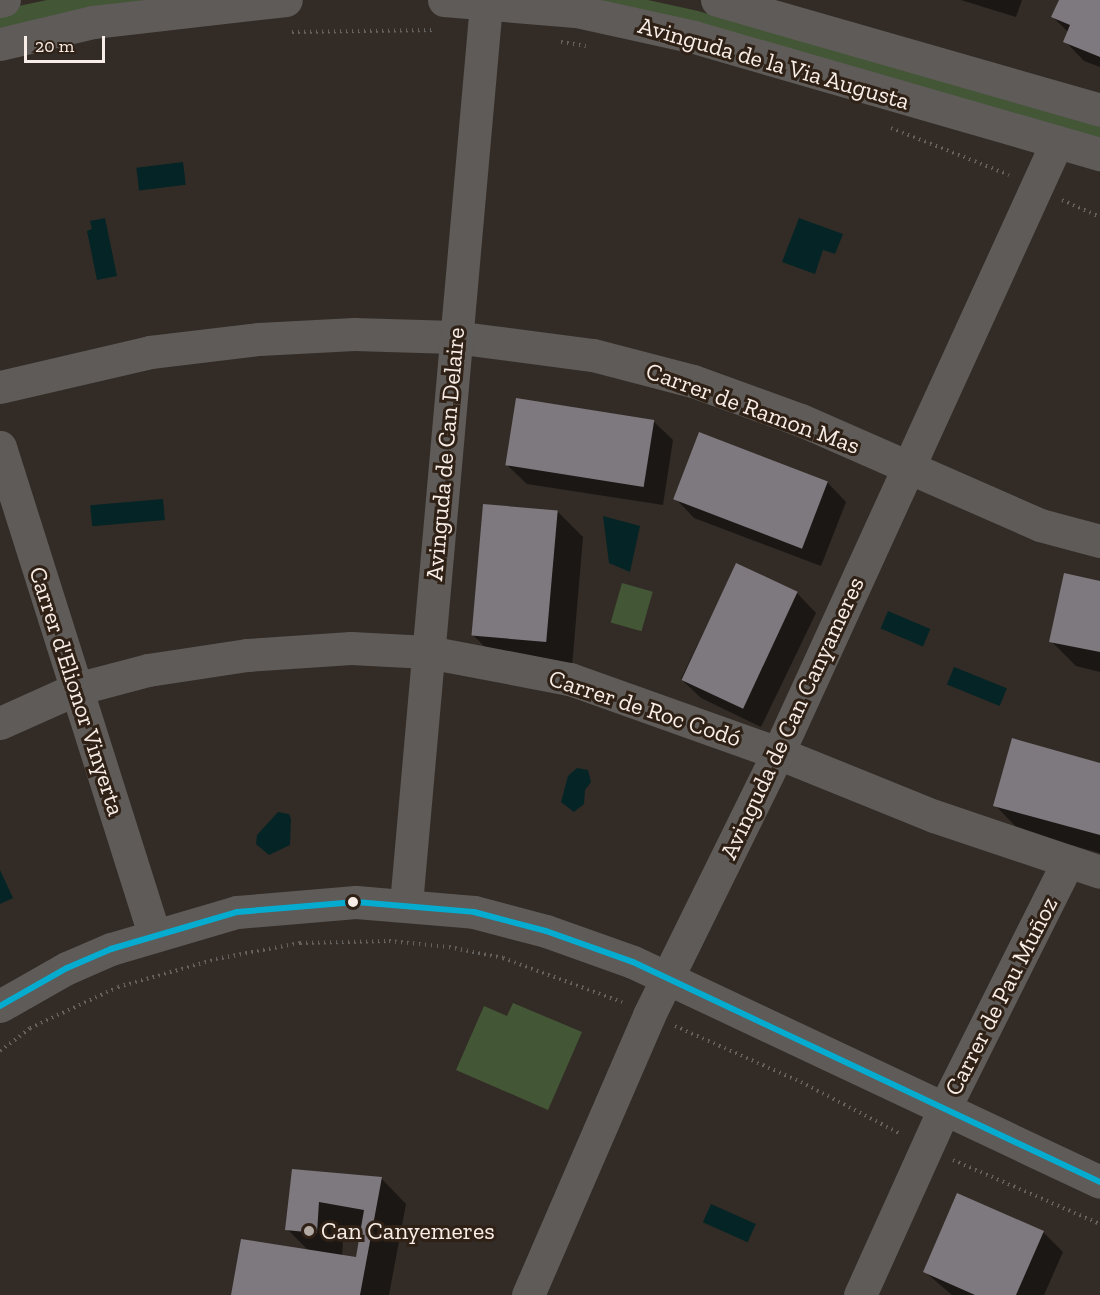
<!DOCTYPE html>
<meta charset="utf-8">
<style>
body{margin:0}
#map{position:relative;width:1100px;height:1295px;overflow:hidden;background:#332c26;font-family:"Zilla Slab",serif}
div>[style]{position:absolute}
[style*='--x']{left:calc(var(--x)*1px);top:calc(var(--y)*1px);width:calc(var(--w)*1px);rotate:calc(var(--a)*1deg)}
.green>*{inset:0;background:#435636;transform-origin:0 0}
.water>*{inset:0;background:#052425;transform-origin:0 0}
.shadow>*{inset:0;background:#0007}
.building>*{inset:0;background:#7e787f;transform-origin:0 0}
.path>*{height:4px;margin-top:-2px;transform-origin:0;background:repeating-linear-gradient(90deg,#65615e 0 1.5px,transparent 0 6px)}
.minor>*{height:33px;margin:-16.5px;padding:0 16.5px;transform-origin:16.5px;border-radius:16.5px;background:#5e5b58}
.bus-1>*{height:6px;margin:-3px;padding:0 3px;transform-origin:3px;border-radius:3px;background:#06acd0}
.dots>*{width:16px;height:16px;translate:-50% -50%;box-sizing:border-box;border:3px solid #2f2116;border-radius:50%}
span{translate:-50% -50%;white-space:nowrap;text-align:center;line-height:1.15;-webkit-text-stroke:6px #2f2116;paint-order:stroke}
.street-label{font-size:24px;color:#f8eee7}
.poi-label{font-size:24px;color:#f8eee7}
.left{translate:0 -50%;text-align:left}
.scale{position:absolute;left:24px;top:36px;width:81px;height:27px;box-sizing:border-box;border:3px solid #f8eee7;border-top:0;padding-left:8px;font-size:18px;line-height:21px;white-space:nowrap;color:#f8eee7;-webkit-text-stroke:4px #2f2116;paint-order:stroke}
</style>
<div id="map">
<div class="green">
<div style="clip-path:polygon(47px 0,148px 0,0 28px,0 10px)"></div>
<div style="clip-path:polygon(564px 0,648px 0,698px 11px,1100px 125px,1100px 142px)"></div>
<div style="left:622px;top:583px;width:32px;height:41px;rotate:16deg"></div>
<div style="clip-path:polygon(513px 1003px,582px 1032px,548px 1110px,456px 1070px,484px 1006px,507px 1016px)"></div>
</div>
<div class="water">
<div style="left:183px;top:162px;width:23px;height:47px;rotate:83deg"></div>
<div style="clip-path:polygon(105px 218px,117px 276px,97px 280px,87px 231px,92px 229px,90px 221px)"></div>
<div style="clip-path:polygon(799px 218px,843px 234px,835px 254px,823px 250px,815px 274px,782px 262px)"></div>
<div style="left:163px;top:499px;width:21px;height:73px;rotate:85deg"></div>
<div style="clip-path:polygon(603px 516px,640px 526px,630px 572px,609px 563px)"></div>
<div style="left:888px;top:611px;width:46px;height:19px;rotate:23deg"></div>
<div style="left:954px;top:667px;width:57px;height:19px;rotate:22deg"></div>
<div style="clip-path:polygon(577px 768px,588px 770px,591px 782px,585px 790px,584px 804px,574px 812px,561px 802px,568px 776px)"></div>
<div style="clip-path:polygon(278px 812px,289px 814px,291px 819px,290px 845px,269px 855px,256px 844px,257px 835px)"></div>
<div style="clip-path:polygon(0 870px,13px 898px,0 904px)"></div>
<div style="left:711px;top:1204px;width:49px;height:20px;rotate:24deg"></div>
</div>
<div class="shadow">
<div style="clip-path:polygon(961px 0,1022px 0,1016px 17px)"></div>
<div style="clip-path:polygon(1060px 0,1100px 0,1100px 67px,1084px 61px,1065px 41px,1068px 32px,1053px 17px)"></div>
<div style="clip-path:polygon(653px 421px,673px 440px,663px 505px,527px 484px,507px 465px)"></div>
<div style="clip-path:polygon(827px 482px,846px 502px,821px 566px,694px 518px,675px 498px)"></div>
<div style="clip-path:polygon(558px 512px,583px 537px,572px 667px,499px 661px,473px 635px)"></div>
<div style="clip-path:polygon(736px 565px,797px 593px,816px 613px,761px 727px,701px 698px,681px 679px)"></div>
<div style="clip-path:polygon(1100px 583px,1100px 672px,1076px 666px,1051px 641px)"></div>
<div style="clip-path:polygon(1100px 764px,1100px 853px,1020px 831px,995px 805px)"></div>
<div style="clip-path:polygon(evenodd,293px 1170px,381px 1178px,406px 1204px,389px 1295px,233px 1295px,309px 1251px,287px 1229px,293px 1170px,344px 1227px,362px 1230px,358px 1258px,342px 1256px,344px 1227px)"></div>
<div style="clip-path:polygon(1043px 1232px,1063px 1252px,1044px 1295px,952px 1295px,925px 1272px)"></div>
</div>
<div class="building">
<div style="clip-path:polygon(1059px 0,1100px 0,1100px 57px,1063px 42px,1070px 25px,1051px 17px)"></div>
<div style="left:516px;top:398px;width:140px;height:68px;rotate:9deg"></div>
<div style="left:699px;top:432px;width:138px;height:72px;rotate:21deg"></div>
<div style="left:483px;top:504px;width:75px;height:132px;rotate:5deg"></div>
<div style="left:736px;top:563px;width:68px;height:129px;rotate:25deg"></div>
<div style="clip-path:polygon(1064px 573px,1100px 581px,1100px 652px,1049px 642px)"></div>
<div style="clip-path:polygon(1012px 738px,1100px 763px,1100px 835px,993px 806px)"></div>
<div style="clip-path:polygon(292px 1169px,382px 1177px,360px 1295px,231px 1295px,241px 1239px,356px 1257px,364px 1210px,319px 1202px,317px 1233px,285px 1230px)"></div>
<div style="clip-path:polygon(957px 1193px,1044px 1231px,1016px 1295px,975px 1295px,923px 1272px)"></div>
</div>
<div class="path">
<div style="--x:292;--y:32;--w:142;--a:-0.8"></div>
<div style="--x:561;--y:42;--w:25;--a:9"></div>
<div style="--x:891;--y:128;--w:127;--a:21.7"></div>
<div style="--x:1062;--y:200;--w:42;--a:24.1"></div>
<div style="--x:675;--y:1026;--w:138;--a:24"></div>
<div style="--x:801;--y:1082;--w:113;--a:27.5"></div>
<div style="--x:0;--y:1051;--w:38;--a:-37"></div>
<div style="--x:30;--y:1028;--w:97;--a:-25"></div>
<div style="--x:118;--y:987;--w:102;--a:-15.9"></div>
<div style="--x:216;--y:959;--w:86;--a:-10.8"></div>
<div style="--x:300;--y:943;--w:89;--a:-1.3"></div>
<div style="--x:389;--y:941;--w:60;--a:5.7"></div>
<div style="--x:449;--y:947;--w:55;--a:11.5"></div>
<div style="--x:503;--y:958;--w:127;--a:20.3"></div>
<div style="--x:953;--y:1160;--w:160;--a:23.5"></div>
</div>
<div class="minor">
<div style="--x:444;--y:0;--w:132;--a:4.8"></div>
<div style="--x:576;--y:11;--w:121;--a:12.4"></div>
<div style="--x:694;--y:37;--w:423;--a:16.1"></div>
<div style="--x:717;--y:0;--w:398;--a:16"></div>
<div style="--x:0;--y:1;--w:4;--a:-14"></div>
<div style="--x:0;--y:44;--w:96;--a:-13.3"></div>
<div style="--x:93;--y:22;--w:194;--a:-6.5"></div>
<div style="--x:0;--y:387;--w:154;--a:-13.1"></div>
<div style="--x:150;--y:352;--w:110;--a:-6.8"></div>
<div style="--x:259;--y:339;--w:95;--a:-3"></div>
<div style="--x:354;--y:334;--w:100;--a:1.7"></div>
<div style="--x:454;--y:337;--w:140;--a:7.4"></div>
<div style="--x:593;--y:355;--w:103;--a:14.6"></div>
<div style="--x:693;--y:381;--w:115;--a:19.9"></div>
<div style="--x:801;--y:420;--w:261;--a:23.7"></div>
<div style="--x:1040;--y:525;--w:62;--a:14.9"></div>
<div style="--x:0;--y:447;--w:511;--a:72.45"></div>
<div style="--x:0;--y:723;--w:83;--a:-24.1"></div>
<div style="--x:76;--y:689;--w:74;--a:-14.8"></div>
<div style="--x:148;--y:670;--w:100;--a:-8.6"></div>
<div style="--x:247;--y:655;--w:104;--a:-3.9"></div>
<div style="--x:351;--y:648;--w:77;--a:3"></div>
<div style="--x:428;--y:652;--w:145;--a:10.8"></div>
<div style="--x:570;--y:679;--w:221;--a:19.6"></div>
<div style="--x:778;--y:753;--w:168;--a:22"></div>
<div style="--x:934;--y:816;--w:175;--a:18.6"></div>
<div style="--x:406;--y:904;--w:904;--a:-84.92"></div>
<div style="--x:0;--y:1006;--w:77;--a:-29.6"></div>
<div style="--x:67;--y:968;--w:48;--a:-23.4"></div>
<div style="--x:111;--y:949;--w:131;--a:-16.4"></div>
<div style="--x:237;--y:912;--w:119;--a:-4.8"></div>
<div style="--x:356;--y:902;--w:118;--a:4.8"></div>
<div style="--x:474;--y:912;--w:74;--a:14.8"></div>
<div style="--x:546;--y:931;--w:92;--a:19.6"></div>
<div style="--x:633;--y:962;--w:516;--a:25.22"></div>
<div style="--x:528;--y:1295;--w:305;--a:-66.6"></div>
<div style="--x:649;--y:1015;--w:292;--a:-63.8"></div>
<div style="--x:778;--y:753;--w:672;--a:-65.46"></div>
<div style="--x:860;--y:1295;--w:204;--a:-65.7"></div>
<div style="--x:944;--y:1109;--w:277;--a:-63.4"></div>
</div>
<div class="bus-1">
<div style="--x:0;--y:1006;--w:77;--a:-29.6"></div>
<div style="--x:67;--y:968;--w:48;--a:-23.4"></div>
<div style="--x:111;--y:949;--w:131;--a:-16.4"></div>
<div style="--x:237;--y:912;--w:119;--a:-4.8"></div>
<div style="--x:356;--y:902;--w:118;--a:4.8"></div>
<div style="--x:474;--y:912;--w:74;--a:14.8"></div>
<div style="--x:546;--y:931;--w:92;--a:19.6"></div>
<div style="--x:633;--y:962;--w:516;--a:25.22"></div>
</div>
<div class="dots">
<div style="left:353px;top:902px;background:#f8eee7"></div>
<div style="left:309px;top:1231px;background:#b3aaa3"></div>
</div>
<div class="street-label">
<span style="left:774px;top:63px;rotate:16deg">Avinguda de la Via Augusta</span>
<span style="left:753px;top:408px;rotate:20deg">Carrer de Ramon Mas</span>
<span style="left:445px;top:454px;rotate:-85deg">Avinguda de Can Delaire</span>
<span style="left:77px;top:691px;rotate:72deg">Carrer d'Elionor Vinyerta</span>
<span style="left:645px;top:708px;rotate:18deg">Carrer de Roc Codó</span>
<span style="left:792px;top:718px;rotate:-65deg">Avinguda de Can Canyameres</span>
<span style="left:1001px;top:996px;rotate:-63deg">Carrer de Pau Muñoz</span>
</div>
<div class="poi-label">
<span class="left" style="left:321px;top:1231px">Can Canyemeres</span>
</div>
<div class="scale">20 m</div>
</div>
